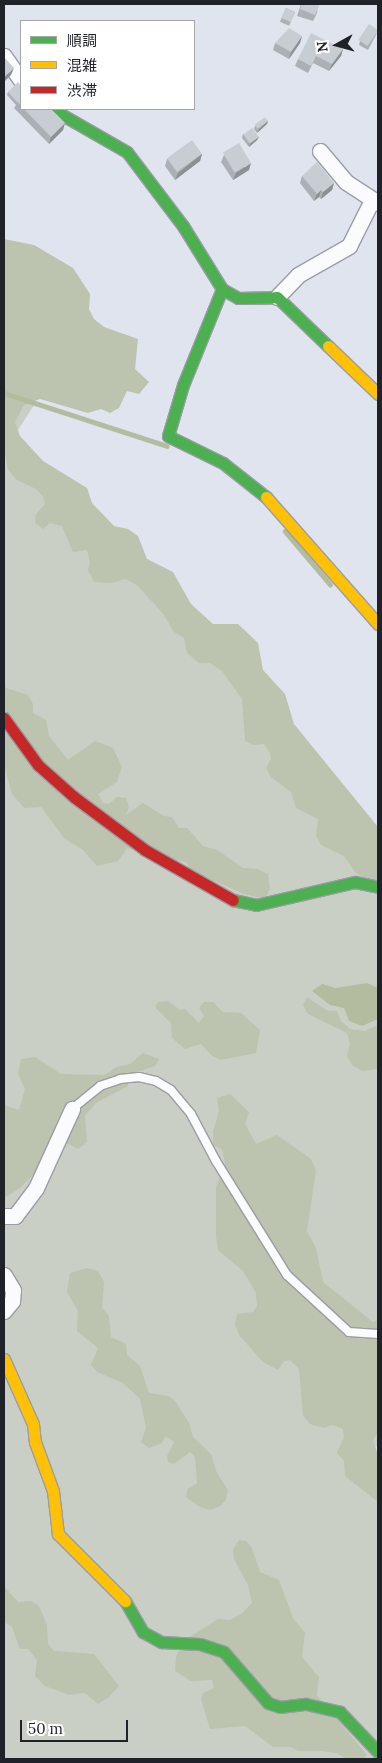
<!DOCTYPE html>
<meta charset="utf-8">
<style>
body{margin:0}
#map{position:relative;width:382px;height:1763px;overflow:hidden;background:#dfe4ee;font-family:Lora,"Noto Sans JP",serif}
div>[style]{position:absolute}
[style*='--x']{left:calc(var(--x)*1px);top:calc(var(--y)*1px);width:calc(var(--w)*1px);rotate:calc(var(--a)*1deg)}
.green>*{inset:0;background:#cacfc5}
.forest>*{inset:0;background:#bcc3af}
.water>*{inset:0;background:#b4bca0}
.stream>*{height:4.5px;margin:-2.25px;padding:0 2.25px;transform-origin:2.25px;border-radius:2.25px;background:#b4bca0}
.roads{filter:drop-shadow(1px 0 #999da5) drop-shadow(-1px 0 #999da5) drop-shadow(0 1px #999da5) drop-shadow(0 -1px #999da5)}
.lane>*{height:8px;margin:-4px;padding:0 4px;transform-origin:4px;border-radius:4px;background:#fafbfc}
.street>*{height:15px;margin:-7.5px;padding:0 7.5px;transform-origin:7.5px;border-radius:7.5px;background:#fafbfc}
.fast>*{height:11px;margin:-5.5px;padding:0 5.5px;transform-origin:5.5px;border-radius:5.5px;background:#4caf50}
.slow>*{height:11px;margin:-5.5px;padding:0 5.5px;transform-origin:5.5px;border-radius:5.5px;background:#ffc107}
.jam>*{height:11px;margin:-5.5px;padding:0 5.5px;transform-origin:5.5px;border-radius:5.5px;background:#c62828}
.wall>*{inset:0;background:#acb0b6;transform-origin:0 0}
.shaded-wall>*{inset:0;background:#8c9094}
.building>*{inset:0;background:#c8cdd4;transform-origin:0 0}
span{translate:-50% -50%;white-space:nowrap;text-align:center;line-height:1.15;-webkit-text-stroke:5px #fff;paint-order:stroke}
.frame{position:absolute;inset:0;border:5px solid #1f2229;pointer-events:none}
.legend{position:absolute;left:20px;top:20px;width:175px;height:90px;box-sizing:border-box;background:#fff;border:1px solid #a5a7a9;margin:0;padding:6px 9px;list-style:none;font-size:15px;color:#1f2229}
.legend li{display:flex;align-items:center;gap:10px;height:25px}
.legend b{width:25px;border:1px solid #a5a7a9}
.north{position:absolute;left:312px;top:20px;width:50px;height:50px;-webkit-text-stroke:4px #fff;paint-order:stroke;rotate:263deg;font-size:14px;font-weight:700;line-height:20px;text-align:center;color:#1f2229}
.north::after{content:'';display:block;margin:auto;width:18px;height:22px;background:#1f2229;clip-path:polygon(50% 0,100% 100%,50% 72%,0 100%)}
.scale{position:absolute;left:20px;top:1720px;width:108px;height:22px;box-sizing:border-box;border:2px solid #1f2229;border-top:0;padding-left:6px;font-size:15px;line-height:18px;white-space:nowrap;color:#1f2229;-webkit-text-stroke:4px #fff;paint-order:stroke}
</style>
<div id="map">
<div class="green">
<div style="clip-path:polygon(4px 367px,36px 402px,7px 447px,75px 496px,378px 850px,378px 1445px,361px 1458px,378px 1480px,378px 1759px,4px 1759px)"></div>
</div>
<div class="forest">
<div style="clip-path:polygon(4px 239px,34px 245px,73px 268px,90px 294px,89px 309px,94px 319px,104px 327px,138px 339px,135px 369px,149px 382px,139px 394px,127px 391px,119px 408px,110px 413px,101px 409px,88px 413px,40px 399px,24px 405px,15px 422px,20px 436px,43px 461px,87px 488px,92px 503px,114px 526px,128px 529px,138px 536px,147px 559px,173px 572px,191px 604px,213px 624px,238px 624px,258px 643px,263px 670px,285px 694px,294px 724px,378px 827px,378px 886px,355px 872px,344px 856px,321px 845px,316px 836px,318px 819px,296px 808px,291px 792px,271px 777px,266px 768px,271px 759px,270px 753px,264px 744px,253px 745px,245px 741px,242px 699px,222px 671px,210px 663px,199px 663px,187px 653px,184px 638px,174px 632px,164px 615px,137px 585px,125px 579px,112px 583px,94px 582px,88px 570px,90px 562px,87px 550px,73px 552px,62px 526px,50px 523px,43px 529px,35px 523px,36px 514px,45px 504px,43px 496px,36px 489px,17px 480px,8px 470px,4px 447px)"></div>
<div style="clip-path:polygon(4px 684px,6px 688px,28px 695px,33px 704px,33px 713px,46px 720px,49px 736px,68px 760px,95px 741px,113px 748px,122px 767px,117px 782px,98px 794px,103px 803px,109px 804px,117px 797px,126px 798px,129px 807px,126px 815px,143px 803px,164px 816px,172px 817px,179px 828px,187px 828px,203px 846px,217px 850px,243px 868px,257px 869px,268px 874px,270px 889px,265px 899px,244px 894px,192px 871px,186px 862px,127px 848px,118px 861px,97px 866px,83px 850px,64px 838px,41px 807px,24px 808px,12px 794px,4px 764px)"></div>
<div style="clip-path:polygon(307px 997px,328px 1011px,337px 1011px,341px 1021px,350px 1029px,365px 1031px,378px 1025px,378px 1069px,362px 1071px,353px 1066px,347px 1056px,350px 1044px,347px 1033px,308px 1014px,303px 1005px)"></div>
<div style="clip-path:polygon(168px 1001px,180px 1010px,185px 1009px,199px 1023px,204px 1016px,199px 1008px,204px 1002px,213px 1002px,223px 1012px,241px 1013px,260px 1030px,256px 1053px,221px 1060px,212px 1056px,201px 1044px,185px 1049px,172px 1038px,171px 1023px,155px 1007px,158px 1002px)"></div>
<div style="clip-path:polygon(143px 1053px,159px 1059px,155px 1066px,128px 1075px,128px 1086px,96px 1103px,85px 1116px,87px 1142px,78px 1149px,66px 1143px,53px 1166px,36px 1172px,20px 1188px,4px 1198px,4px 1105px,19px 1110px,25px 1089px,18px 1074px,21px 1059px,35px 1057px,61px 1074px,105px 1075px,116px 1067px,130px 1064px)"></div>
<div style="clip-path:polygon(230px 1094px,249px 1112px,245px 1124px,256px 1144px,277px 1135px,311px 1159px,316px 1170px,307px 1231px,316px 1248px,323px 1282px,373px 1322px,378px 1320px,378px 1432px,373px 1440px,378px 1455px,378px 1502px,345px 1476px,344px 1461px,337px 1453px,344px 1437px,343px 1429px,332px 1425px,324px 1428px,310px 1424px,303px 1416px,299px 1369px,290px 1360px,284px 1361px,278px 1370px,263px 1362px,239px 1335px,235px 1325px,237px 1314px,253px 1312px,257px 1306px,256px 1293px,243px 1271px,218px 1250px,216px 1236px,216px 1187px,225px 1164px,222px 1150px,213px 1144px,213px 1132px,219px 1111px,217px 1098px)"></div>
<div style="clip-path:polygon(87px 1268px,98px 1271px,104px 1282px,102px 1308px,109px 1316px,111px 1337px,126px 1344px,127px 1355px,140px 1366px,149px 1393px,169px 1396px,176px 1402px,189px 1423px,193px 1437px,211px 1454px,217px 1473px,228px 1490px,226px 1500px,219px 1507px,210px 1510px,200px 1507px,186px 1497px,188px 1489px,197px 1483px,195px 1457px,190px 1452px,174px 1464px,168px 1462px,167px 1456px,174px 1442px,169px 1438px,165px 1437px,162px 1443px,149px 1448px,141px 1442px,146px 1428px,140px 1399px,123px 1383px,97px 1372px,91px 1365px,98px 1348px,77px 1331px,78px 1311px,67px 1292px,70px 1273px)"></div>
<div style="clip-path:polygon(239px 1540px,246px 1541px,252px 1548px,260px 1572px,279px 1580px,293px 1618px,305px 1633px,302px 1657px,319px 1677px,317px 1695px,367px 1755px,363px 1759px,346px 1759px,337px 1753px,322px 1751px,298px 1751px,291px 1747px,273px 1747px,245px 1726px,210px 1729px,201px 1699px,203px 1693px,214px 1688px,212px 1680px,191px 1681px,175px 1671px,176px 1656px,185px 1640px,218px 1619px,230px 1620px,241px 1614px,252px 1603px,248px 1585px,234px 1559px,233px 1550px)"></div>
<div style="clip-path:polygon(4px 1586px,18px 1602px,31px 1601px,39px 1606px,47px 1625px,48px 1644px,54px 1651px,94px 1654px,119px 1686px,108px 1698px,98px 1704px,85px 1693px,69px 1695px,45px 1686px,35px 1676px,37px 1660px,28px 1649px,20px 1649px,12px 1627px,4px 1622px)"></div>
</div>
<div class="water">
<div style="clip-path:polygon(367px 983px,378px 988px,378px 1019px,362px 1026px,349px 1021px,344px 1008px,330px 1005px,312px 991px,322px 984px,336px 988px)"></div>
</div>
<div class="stream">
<div style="--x:4;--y:393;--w:171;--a:18"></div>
<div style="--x:285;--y:531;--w:70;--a:49.7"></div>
</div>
<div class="roads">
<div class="lane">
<div style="--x:72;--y:1109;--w:36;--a:-39"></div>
<div style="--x:100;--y:1086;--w:21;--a:-19"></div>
<div style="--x:120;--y:1079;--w:19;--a:-6"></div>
<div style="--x:139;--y:1077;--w:17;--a:13"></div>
<div style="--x:156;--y:1081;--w:17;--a:31"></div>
<div style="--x:171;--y:1090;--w:31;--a:50"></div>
<div style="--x:191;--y:1114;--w:53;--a:62"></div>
<div style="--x:216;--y:1161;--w:134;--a:58.1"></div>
<div style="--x:287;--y:1275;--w:84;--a:42.6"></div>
<div style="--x:349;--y:1332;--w:29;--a:4"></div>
</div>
<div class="street">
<div style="--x:4;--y:56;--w:29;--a:55"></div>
<div style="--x:320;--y:151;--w:40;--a:50"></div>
<div style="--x:346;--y:182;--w:38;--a:33"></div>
<div style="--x:277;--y:297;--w:30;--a:-46"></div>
<div style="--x:298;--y:275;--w:59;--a:-29.6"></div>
<div style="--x:349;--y:246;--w:51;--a:-63.4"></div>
<div style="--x:4;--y:1216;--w:11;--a:0"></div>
<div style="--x:15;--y:1216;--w:35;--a:-53"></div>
<div style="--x:36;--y:1188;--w:87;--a:-65.5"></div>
<div style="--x:4;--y:1275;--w:17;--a:59"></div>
<div style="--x:13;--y:1290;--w:11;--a:95"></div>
<div style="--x:12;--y:1301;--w:13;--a:129"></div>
</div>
<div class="fast">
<div style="--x:52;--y:109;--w:86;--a:29.8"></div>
<div style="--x:127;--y:152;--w:93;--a:52.9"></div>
<div style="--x:183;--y:226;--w:74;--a:58.2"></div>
<div style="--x:222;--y:289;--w:18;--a:29"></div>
<div style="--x:238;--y:298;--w:39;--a:-1"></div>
<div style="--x:277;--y:297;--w:71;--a:43.9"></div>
<div style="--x:222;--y:289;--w:104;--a:112.1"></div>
<div style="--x:183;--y:385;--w:53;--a:106.4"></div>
<div style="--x:168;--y:436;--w:61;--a:26.1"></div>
<div style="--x:223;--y:463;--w:55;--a:38.3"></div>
<div style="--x:233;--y:900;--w:24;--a:12"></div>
<div style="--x:256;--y:905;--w:102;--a:-13.1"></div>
<div style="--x:355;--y:882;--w:24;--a:12"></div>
<div style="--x:125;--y:1601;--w:36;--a:60"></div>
<div style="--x:143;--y:1632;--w:21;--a:29"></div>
<div style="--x:161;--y:1642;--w:39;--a:3"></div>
<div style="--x:200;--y:1644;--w:25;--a:18"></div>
<div style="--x:224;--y:1652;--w:67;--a:49.2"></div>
<div style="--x:268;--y:1703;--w:13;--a:18"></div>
<div style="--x:280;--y:1707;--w:26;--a:-7"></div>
<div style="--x:306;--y:1704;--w:35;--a:13"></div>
<div style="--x:340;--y:1712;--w:55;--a:46.5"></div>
</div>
<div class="slow">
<div style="--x:328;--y:346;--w:69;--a:43.8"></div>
<div style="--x:266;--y:497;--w:169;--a:48.6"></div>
<div style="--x:4;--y:1359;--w:71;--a:66"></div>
<div style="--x:33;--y:1424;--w:18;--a:84"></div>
<div style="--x:35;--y:1442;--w:52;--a:69.8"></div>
<div style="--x:53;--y:1491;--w:43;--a:83.4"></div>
<div style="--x:58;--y:1534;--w:95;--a:45"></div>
</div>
<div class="jam">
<div style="--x:4;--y:718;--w:58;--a:54.1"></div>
<div style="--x:38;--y:765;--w:48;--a:41.6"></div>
<div style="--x:74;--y:797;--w:89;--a:36.7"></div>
<div style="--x:145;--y:850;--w:101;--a:29.6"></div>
</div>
</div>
<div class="wall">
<div style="clip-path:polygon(301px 4px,318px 4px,317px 13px,313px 21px,297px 16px)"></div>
<div style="left:286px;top:8px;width:10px;height:15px;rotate:24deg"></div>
<div style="clip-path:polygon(377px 33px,368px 50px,359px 45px,360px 41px)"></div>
<div style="clip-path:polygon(302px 36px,300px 43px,289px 59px,273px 50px,275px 43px)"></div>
<div style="clip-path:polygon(343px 49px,341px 56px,329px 71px,313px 63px,308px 73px,295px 66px,298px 59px)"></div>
<div style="clip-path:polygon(21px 86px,21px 109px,51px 109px,65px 123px,63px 130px,49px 144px,14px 108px,16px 105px,7px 95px,8px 92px)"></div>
<div style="clip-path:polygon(268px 121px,267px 124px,257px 133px,254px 129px,255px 126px)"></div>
<div style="clip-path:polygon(243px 134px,259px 137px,257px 140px,249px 147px,242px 138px)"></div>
<div style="clip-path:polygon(202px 154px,200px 161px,175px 180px,165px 166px,167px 159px)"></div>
<div style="clip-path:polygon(224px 155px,249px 170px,233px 180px,221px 162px)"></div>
<div style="clip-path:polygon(302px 176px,334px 183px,332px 190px,321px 199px,319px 197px,314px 201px,300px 183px)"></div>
</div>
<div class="shaded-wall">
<div style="clip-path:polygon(302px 36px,300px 43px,289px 59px,291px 52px)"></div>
<div style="clip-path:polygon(343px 49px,341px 56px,329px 71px,332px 64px)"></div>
<div style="clip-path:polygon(14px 68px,11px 75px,4px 82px,4px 77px)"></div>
<div style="clip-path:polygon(268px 121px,267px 124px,257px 133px,259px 129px)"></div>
<div style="clip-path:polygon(65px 123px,63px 130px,49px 144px,51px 137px)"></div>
<div style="clip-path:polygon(259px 137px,257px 140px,249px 147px,250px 143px)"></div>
<div style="clip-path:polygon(202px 154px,200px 161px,175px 180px,178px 173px)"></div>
<div style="clip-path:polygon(251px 163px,249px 170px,233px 180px,236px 173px)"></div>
<div style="clip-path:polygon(334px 183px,332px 190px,321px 199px,323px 192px)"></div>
<div style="clip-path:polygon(321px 190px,319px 197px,314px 201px,317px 194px)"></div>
</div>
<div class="building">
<div style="clip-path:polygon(302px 4px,316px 4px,319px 6px,315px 15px,300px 9px)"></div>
<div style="left:286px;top:8px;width:10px;height:11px;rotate:24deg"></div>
<div style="left:369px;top:24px;width:11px;height:19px;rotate:34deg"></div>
<div style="clip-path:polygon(289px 28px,302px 36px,291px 52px,275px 43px)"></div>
<div style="clip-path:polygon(311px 33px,343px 49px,332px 64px,316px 56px,311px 66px,298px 59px)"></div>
<div style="clip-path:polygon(4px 57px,14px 68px,4px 77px)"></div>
<div style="clip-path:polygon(18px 82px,21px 86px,21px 96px,17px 102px,8px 92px)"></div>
<div style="clip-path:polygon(21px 96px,21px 106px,17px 101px)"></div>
<div style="clip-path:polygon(24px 109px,51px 109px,65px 123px,51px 137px)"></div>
<div style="left:265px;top:117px;width:5px;height:13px;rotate:53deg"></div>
<div style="left:252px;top:128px;width:11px;height:11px;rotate:52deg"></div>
<div style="left:192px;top:140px;width:17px;height:31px;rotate:54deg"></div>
<div style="left:239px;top:143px;width:23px;height:19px;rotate:59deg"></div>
<div style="clip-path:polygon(317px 162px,334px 183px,323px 192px,321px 190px,317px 194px,302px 176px)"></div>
</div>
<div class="frame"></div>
<ul class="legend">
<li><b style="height:6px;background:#4caf50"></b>順調</li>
<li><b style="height:6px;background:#ffc107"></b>混雑</li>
<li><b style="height:6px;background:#c62828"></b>渋滞</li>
</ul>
<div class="north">N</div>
<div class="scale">50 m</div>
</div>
